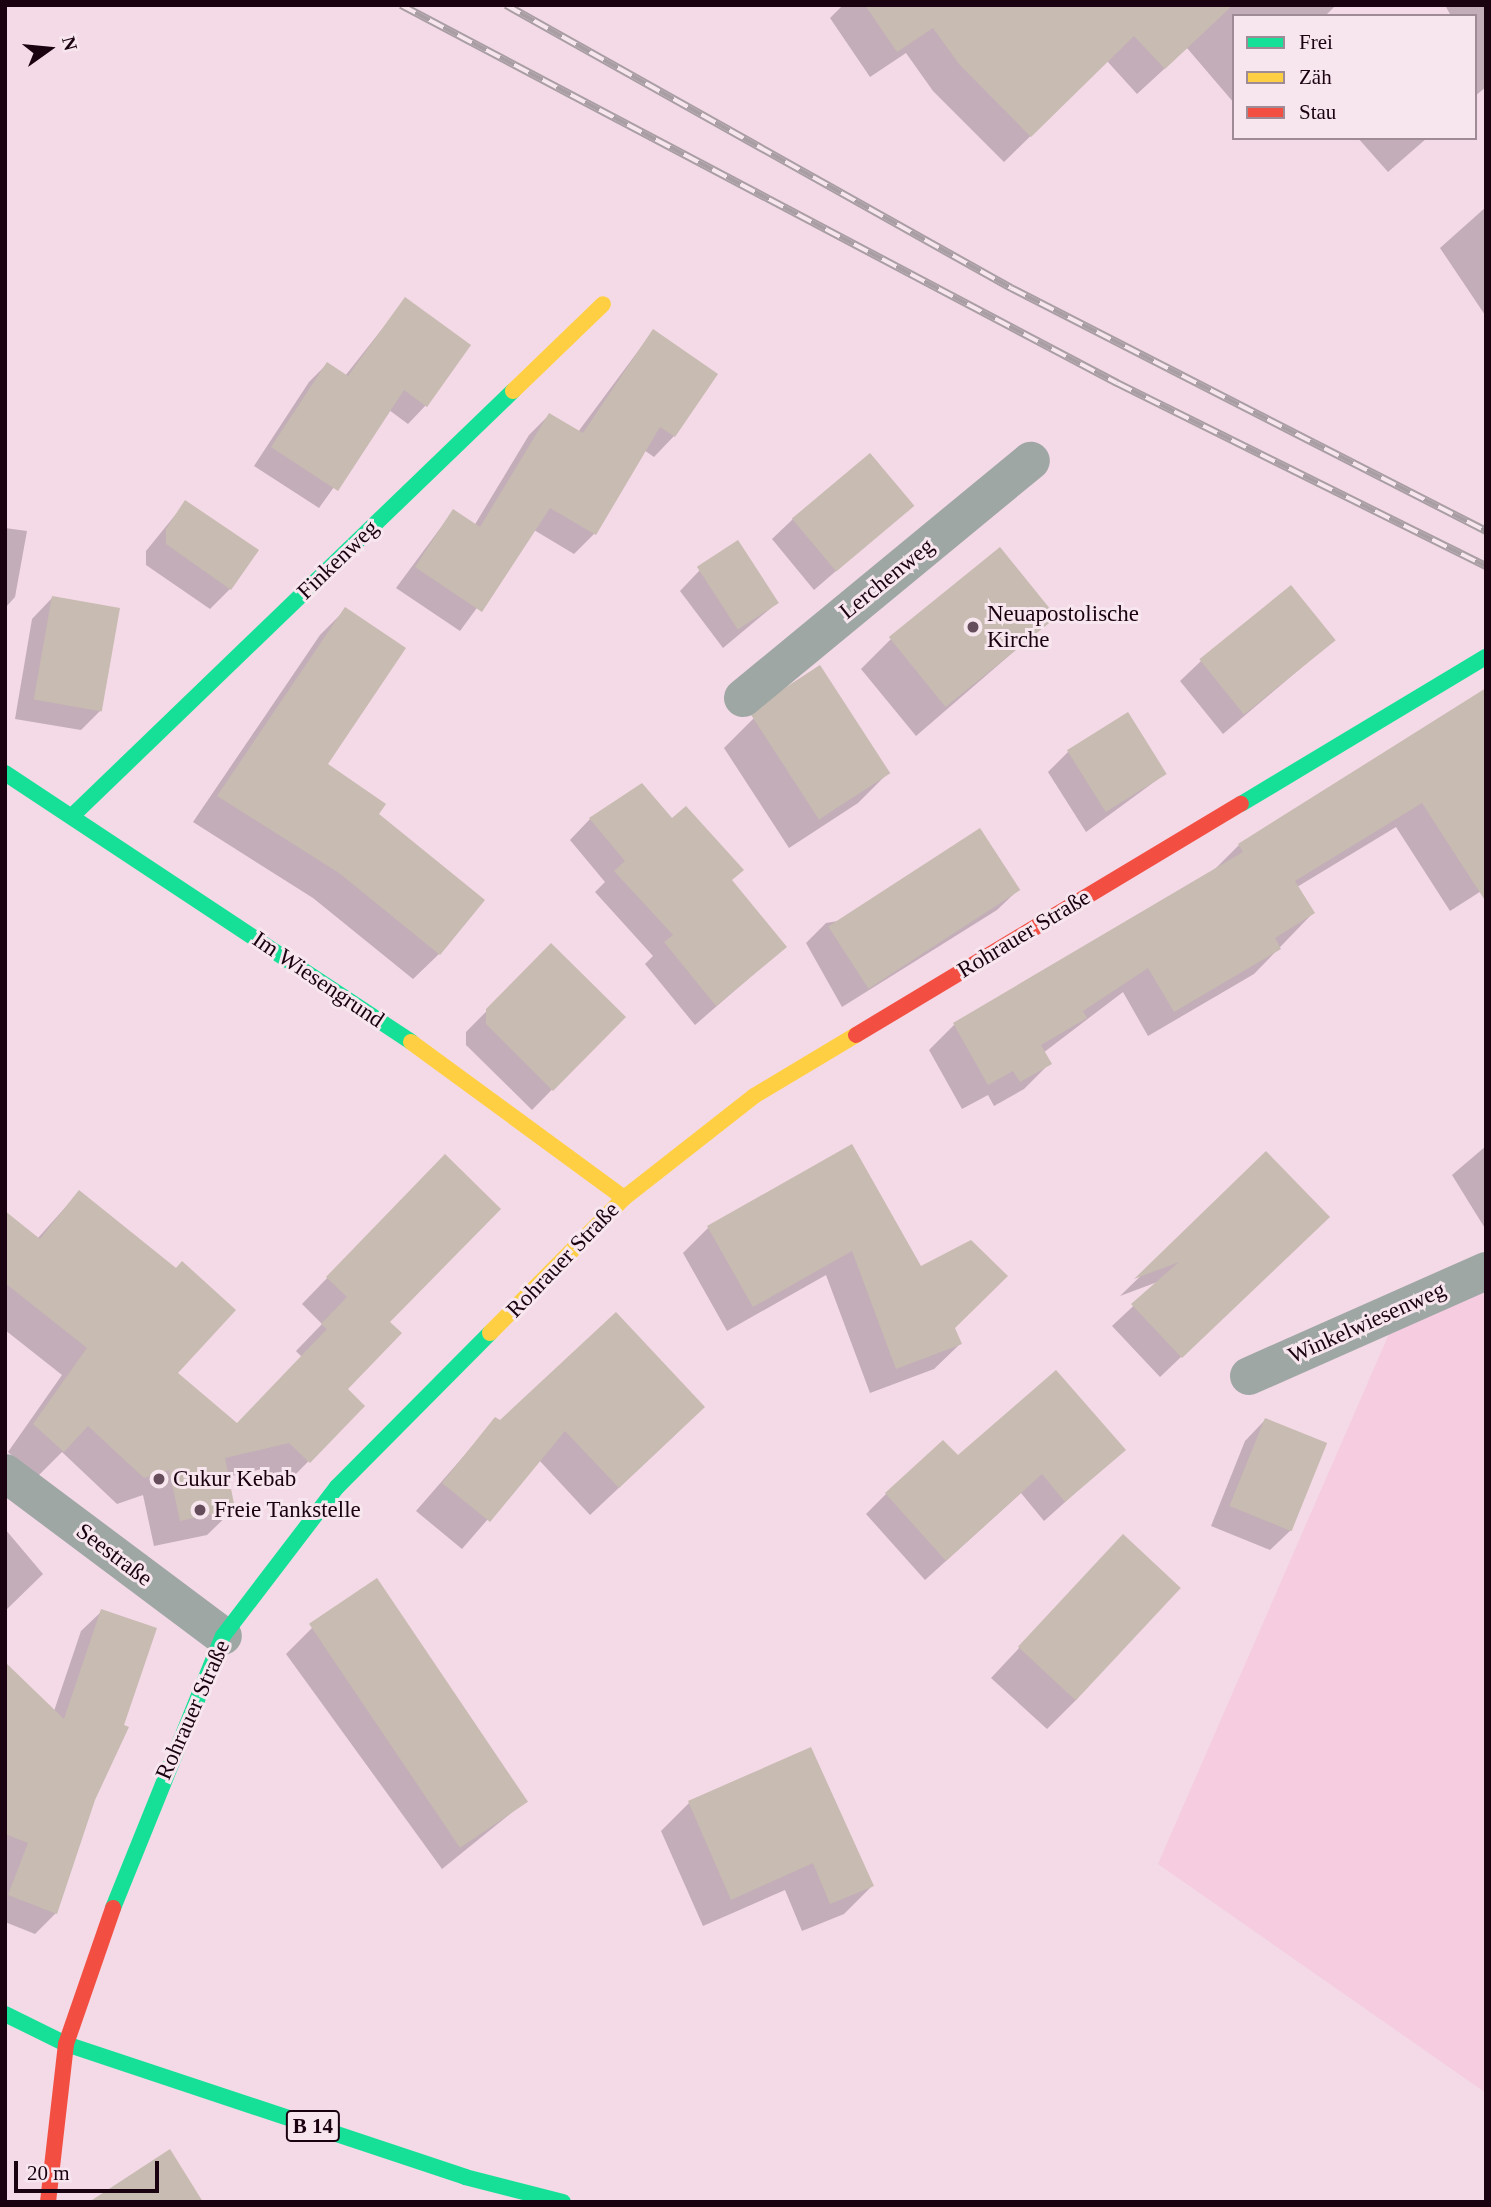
<!DOCTYPE html>
<meta charset="utf-8">
<style>
body{margin:0}
#map{position:relative;width:1491px;height:2207px;overflow:hidden;background:#f4d9e6;font-family:"Times New Roman",serif}
div>[style]{position:absolute}
[style*='--x']{left:calc(var(--x)*1px);top:calc(var(--y)*1px);width:calc(var(--w)*1px);rotate:calc(var(--a)*1deg)}
.built>*{inset:0;background:#f5cce0}
.shadow>*{inset:0;background:#0003}
.building>*{inset:0;background:#c7bbb2;transform-origin:0 0}
.street>*{height:38px;margin:-19px;padding:0 19px;transform-origin:19px;border-radius:19px;background:#9fa7a5}
.fast>*{height:16px;margin:-8px;padding:0 8px;transform-origin:8px;border-radius:8px;background:#16e098}
.slow>*{height:16px;margin:-8px;padding:0 8px;transform-origin:8px;border-radius:8px;background:#ffcf43}
.jam>*{height:16px;margin:-8px;padding:0 8px;transform-origin:8px;border-radius:8px;background:#f24e42}
.rail>*{height:8px;margin-top:-4px;transform-origin:0;background:repeating-linear-gradient(90deg,#f7e6ee 0 16px,#a89ea3 0 32px);box-sizing:border-box;border-block:2px solid #a89ea3}
.dots>*{width:19px;height:19px;translate:-50% -50%;box-sizing:border-box;border:4px solid #f7e6ee;border-radius:50%}
span{translate:-50% -50%;white-space:nowrap;text-align:center;line-height:1.15;-webkit-text-stroke:6px #f7e6ee;paint-order:stroke}
.shield-label span{padding:2px 5px;background:#f7e6ee;border:2px solid;border-radius:5px;-webkit-text-stroke-width:0}
.shield-label{font-size:21px;color:#1a0210;font-weight:700}
.street-label{font-size:23px;color:#1a0210}
.poi-label{font-size:23px;color:#1a0210}
.left{translate:0 -50%;text-align:left}
.frame{position:absolute;inset:0;border:7px solid #1a0210;pointer-events:none}
.legend{position:absolute;left:1232px;top:14px;width:245px;height:126px;box-sizing:border-box;background:#f7e6ee;border:2px solid #9f8b95;margin:0;padding:9px 12px;list-style:none;font-size:21px;color:#1a0210}
.legend li{display:flex;align-items:center;gap:14px;height:35px}
.legend b{width:35px;border:2px solid #9f8b95}
.north{position:absolute;left:14px;top:14px;width:70px;height:70px;-webkit-text-stroke:5px #f7e6ee;paint-order:stroke;rotate:75deg;font-size:19px;font-weight:700;line-height:28px;text-align:center;color:#1a0210}
.north::after{content:'';display:block;margin:auto;width:24px;height:32px;background:#1a0210;clip-path:polygon(50% 0,100% 100%,50% 72%,0 100%)}
.scale{position:absolute;left:14px;top:2161px;width:145px;height:32px;box-sizing:border-box;border:4px solid #1a0210;border-top:0;padding-left:9px;font-size:21px;line-height:24px;white-space:nowrap;color:#1a0210;-webkit-text-stroke:5px #f7e6ee;paint-order:stroke}
</style>
<div id="map">
<div class="built">
<div style="clip-path:polygon(1486px 1286px,1486px 2093px,1158px 1864px,1392px 1327px)"></div>
</div>
<div class="shadow">
<div style="clip-path:polygon(843px 5px,1336px 5px,1325px 16px,1234px 16px,1234px 103px,1187px 48px,1137px 94px,1107px 61px,1004px 162px,933px 91px,906px 53px,870px 77px,830px 18px)"></div>
<div style="clip-path:polygon(1445px 5px,1486px 5px,1486px 87px,1475px 96px,1475px 16px,1451px 16px)"></div>
<div style="clip-path:polygon(1358px 138px,1427px 138px,1388px 172px)"></div>
<div style="clip-path:polygon(1486px 207px,1486px 314px,1485px 315px,1440px 248px)"></div>
<div style="clip-path:polygon(405px 300px,426px 405px,408px 424px,389px 410px,319px 508px,254px 466px,309px 382px,327px 364px,345px 376px)"></div>
<div style="clip-path:polygon(653px 331px,674px 436px,654px 457px,644px 450px,594px 534px,574px 554px,534px 530px,460px 631px,396px 588px,453px 511px,474px 526px,529px 435px,549px 415px,578px 432px)"></div>
<div style="clip-path:polygon(185px 503px,230px 589px,210px 609px,146px 565px,146px 551px)"></div>
<div style="clip-path:polygon(911px 506px,814px 590px,772px 539px,793px 519px)"></div>
<div style="clip-path:polygon(5px 528px,27px 531px,15px 597px,5px 608px)"></div>
<div style="clip-path:polygon(700px 570px,777px 603px,723px 648px,680px 591px)"></div>
<div style="clip-path:polygon(52px 598px,101px 710px,81px 730px,15px 719px,32px 619px)"></div>
<div style="clip-path:polygon(345px 610px,326px 764px,377px 814px,439px 954px,413px 979px,313px 898px,193px 822px,320px 635px)"></div>
<div style="clip-path:polygon(1054px 617px,916px 736px,861px 669px,891px 639px)"></div>
<div style="clip-path:polygon(1334px 640px,1223px 734px,1180px 681px,1201px 661px)"></div>
<div style="clip-path:polygon(1486px 690px,1486px 888px,1450px 911px,1396px 827px,1297px 887px,1313px 913px,1254px 974px,1148px 1036px,1123px 992px,1043px 1053px,1049px 1064px,1024px 1089px,994px 1106px,988px 1095px,962px 1109px,929px 1050px,954px 1025px,1214px 870px,1239px 845px)"></div>
<div style="clip-path:polygon(754px 718px,888px 773px,858px 803px,789px 848px,724px 748px)"></div>
<div style="clip-path:polygon(1068px 752px,1165px 774px,1086px 832px,1048px 772px)"></div>
<div style="clip-path:polygon(590px 819px,672px 821px,785px 947px,695px 1025px,645px 964px,653px 956px,595px 892px,605px 882px,570px 840px)"></div>
<div style="clip-path:polygon(1018px 890px,997px 910px,842px 1007px,806px 943px,826px 923px)"></div>
<div style="clip-path:polygon(551px 946px,623px 1017px,532px 1110px,466px 1045px,466px 1032px)"></div>
<div style="clip-path:polygon(851px 1146px,960px 1344px,934px 1369px,870px 1393px,826px 1275px,727px 1331px,683px 1253px,709px 1227px)"></div>
<div style="clip-path:polygon(1486px 1146px,1486px 1230px,1452px 1175px)"></div>
<div style="clip-path:polygon(1266px 1154px,1307px 1237px,1160px 1377px,1112px 1326px,1160px 1281px,1120px 1296px)"></div>
<div style="clip-path:polygon(419px 1183px,388px 1322px,346px 1389px,363px 1406px,282px 1488px,262px 1469px,227px 1477px,234px 1509px,207px 1535px,154px 1546px,143px 1495px,117px 1504px,62px 1452px,37px 1477px,8px 1452px,62px 1375px,5px 1330px,5px 1213px,37px 1239px,79px 1192px,176px 1373px,236px 1425px,302px 1357px,296px 1351px,322px 1324px,302px 1304px)"></div>
<div style="clip-path:polygon(496px 1419px,500px 1423px,675px 1435px,590px 1515px,539px 1460px,462px 1549px,416px 1511px)"></div>
<div style="clip-path:polygon(1265px 1420px,1291px 1530px,1270px 1550px,1211px 1526px,1245px 1441px)"></div>
<div style="clip-path:polygon(1123px 1450px,1044px 1521px,1021px 1493px,925px 1580px,866px 1514px,886px 1494px,957px 1458px)"></div>
<div style="clip-path:polygon(5px 1529px,43px 1574px,5px 1611px)"></div>
<div style="clip-path:polygon(1123px 1537px,1077px 1699px,1047px 1729px,991px 1678px)"></div>
<div style="clip-path:polygon(102px 1611px,94px 1800px,56px 1913px,35px 1934px,5px 1922px,5px 1681px,54px 1711px,81px 1631px)"></div>
<div style="clip-path:polygon(312px 1628px,526px 1801px,442px 1869px,286px 1654px)"></div>
<div style="clip-path:polygon(810px 1750px,872px 1886px,844px 1914px,802px 1931px,785px 1890px,703px 1926px,661px 1831px,689px 1803px)"></div>
</div>
<div class="building">
<div style="clip-path:polygon(865px 5px,1233px 5px,1165px 69px,1134px 36px,1031px 137px,959px 64px,933px 28px,897px 52px)"></div>
<div style="clip-path:polygon(405px 297px,471px 345px,427px 407px,404px 390px,338px 491px,271px 447px,327px 362px,348px 376px)"></div>
<div style="clip-path:polygon(653px 329px,718px 374px,675px 437px,660px 427px,596px 535px,550px 508px,482px 612px,415px 567px,453px 509px,480px 527px,549px 413px,583px 433px)"></div>
<div style="left:870px;top:453px;width:69px;height:102px;rotate:50deg"></div>
<div style="clip-path:polygon(185px 500px,259px 550px,231px 590px,166px 544px,166px 529px)"></div>
<div style="left:738px;top:540px;width:75px;height:49px;rotate:57deg"></div>
<div style="left:1000px;top:547px;width:90px;height:143px;rotate:51deg"></div>
<div style="left:1291px;top:585px;width:71px;height:118px;rotate:51deg"></div>
<div style="left:52px;top:596px;width:69px;height:105px;rotate:10deg"></div>
<div style="clip-path:polygon(345px 607px,406px 648px,328px 764px,386px 804px,379px 814px,485px 900px,440px 955px,339px 873px,217px 796px)"></div>
<div style="left:820px;top:665px;width:129px;height:85px;rotate:57deg"></div>
<div style="clip-path:polygon(1486px 688px,1486px 902px,1422px 803px,1295px 881px,1315px 913px,1275px 938px,1281px 949px,1174px 1012px,1148px 968px,1083px 1011px,1087px 1018px,1041px 1045px,1052px 1064px,1020px 1082px,1013px 1071px,988px 1085px,953px 1023px,1243px 852px,1238px 844px)"></div>
<div style="left:1128px;top:712px;width:73px;height:72px;rotate:58deg"></div>
<div style="clip-path:polygon(642px 783px,672px 818px,686px 806px,744px 870px,732px 880px,787px 947px,716px 1006px,664px 942px,673px 935px,614px 871px,625px 861px,589px 818px)"></div>
<div style="left:980px;top:828px;width:74px;height:181px;rotate:57deg"></div>
<div style="clip-path:polygon(551px 943px,626px 1017px,553px 1091px,486px 1024px,486px 1009px)"></div>
<div style="clip-path:polygon(852px 1144px,921px 1266px,971px 1240px,1008px 1276px,955px 1328px,962px 1344px,896px 1369px,852px 1251px,753px 1307px,707px 1226px)"></div>
<div style="clip-path:polygon(1266px 1151px,1330px 1217px,1182px 1358px,1131px 1304px,1179px 1262px,1134px 1279px)"></div>
<div style="clip-path:polygon(445px 1154px,501px 1209px,390px 1322px,402px 1333px,348px 1389px,365px 1406px,310px 1463px,289px 1443px,225px 1458px,235px 1509px,180px 1521px,169px 1470px,144px 1478px,88px 1426px,64px 1452px,33px 1424px,87px 1348px,5px 1283px,5px 1211px,40px 1239px,79px 1190px,176px 1268px,182px 1261px,236px 1310px,178px 1373px,237px 1423px,327px 1329px,321px 1324px,347px 1297px,326px 1277px)"></div>
<div style="clip-path:polygon(616px 1312px,705px 1407px,619px 1488px,565px 1431px,490px 1522px,442px 1483px,495px 1417px,500px 1420px)"></div>
<div style="clip-path:polygon(1056px 1370px,1126px 1450px,1065px 1502px,1042px 1474px,946px 1561px,885px 1493px,943px 1440px,958px 1455px)"></div>
<div style="left:1265px;top:1418px;width:67px;height:95px;rotate:22deg"></div>
<div style="left:1123px;top:1534px;width:79px;height:154px;rotate:43deg"></div>
<div style="left:377px;top:1578px;width:270px;height:82px;rotate:56deg"></div>
<div style="clip-path:polygon(101px 1609px,157px 1628px,124px 1725px,129px 1727px,95px 1800px,57px 1914px,8px 1895px,28px 1843px,5px 1834px,5px 1662px,64px 1719px)"></div>
<div style="clip-path:polygon(811px 1747px,874px 1886px,830px 1904px,813px 1863px,731px 1900px,688px 1801px)"></div>
<div style="clip-path:polygon(170px 2149px,203px 2202px,89px 2202px)"></div>
</div>
<div class="street">
<div style="--x:743;--y:698;--w:373;--a:-39.5"></div>
<div style="--x:1249;--y:1376;--w:259;--a:-23.9"></div>
<div style="--x:5;--y:1473;--w:272;--a:36.8"></div>
</div>
<div class="fast">
<div style="--x:5;--y:773;--w:487;--a:33.5"></div>
<div style="--x:1241;--y:804;--w:286;--a:-31"></div>
<div style="--x:72;--y:816;--w:612;--a:-43.94"></div>
<div style="--x:113;--y:1908;--w:293;--a:-68"></div>
<div style="--x:223;--y:1636;--w:188;--a:-52.6"></div>
<div style="--x:337;--y:1487;--w:217;--a:-45.2"></div>
<div style="--x:5;--y:2014;--w:68;--a:26.2"></div>
<div style="--x:66;--y:2044;--w:421;--a:18.4"></div>
<div style="--x:465;--y:2177;--w:101;--a:14.3"></div>
</div>
<div class="slow">
<div style="--x:513;--y:391;--w:125;--a:-44"></div>
<div style="--x:411;--y:1042;--w:264;--a:36.2"></div>
<div style="--x:490;--y:1333;--w:190;--a:-45.2"></div>
<div style="--x:624;--y:1198;--w:165;--a:-38.1"></div>
<div style="--x:754;--y:1096;--w:119;--a:-30.9"></div>
</div>
<div class="jam">
<div style="--x:856;--y:1035;--w:449;--a:-31"></div>
<div style="--x:48;--y:2202;--w:159;--a:-83.5"></div>
<div style="--x:66;--y:2044;--w:144;--a:-70.9"></div>
</div>
<div class="rail">
<div style="--x:401;--y:5;--w:810;--a:27.83"></div>
<div style="--x:1117;--y:383;--w:412;--a:26.4"></div>
<div style="--x:506;--y:5;--w:579;--a:29.27"></div>
<div style="--x:1011;--y:288;--w:534;--a:27.09"></div>
</div>
<div class="dots">
<div style="left:973px;top:627px;background:#664d5b"></div>
<div style="left:159px;top:1479px;background:#664d5b"></div>
<div style="left:200px;top:1510px;background:#664d5b"></div>
</div>
<div class="shield-label">
<span style="left:313px;top:2126px">B 14</span>
</div>
<div class="street-label">
<span style="left:338px;top:560px;rotate:-44deg">Finkenweg</span>
<span style="left:887px;top:579px;rotate:-39deg">Lerchenweg</span>
<span style="left:1024px;top:934px;rotate:-31deg">Rohrauer Straße</span>
<span style="left:318px;top:980px;rotate:34deg">Im Wiesengrund</span>
<span style="left:563px;top:1260px;rotate:-46deg">Rohrauer Straße</span>
<span style="left:1367px;top:1323px;rotate:-24deg">Winkelwiesenweg</span>
<span style="left:114px;top:1555px;rotate:37deg">Seestraße</span>
<span style="left:193px;top:1710px;rotate:-66deg">Rohrauer Straße</span>
</div>
<div class="poi-label">
<span class="left" style="left:987px;top:627px">Neuapostolische<br>Kirche</span>
<span class="left" style="left:173px;top:1479px">Cukur Kebab</span>
<span class="left" style="left:214px;top:1510px">Freie Tankstelle</span>
</div>
<div class="frame"></div>
<ul class="legend">
<li><b style="height:9px;background:#16e098"></b>Frei</li>
<li><b style="height:9px;background:#ffcf43"></b>Zäh</li>
<li><b style="height:9px;background:#f24e42"></b>Stau</li>
</ul>
<div class="north">N</div>
<div class="scale">20 m</div>
</div>
